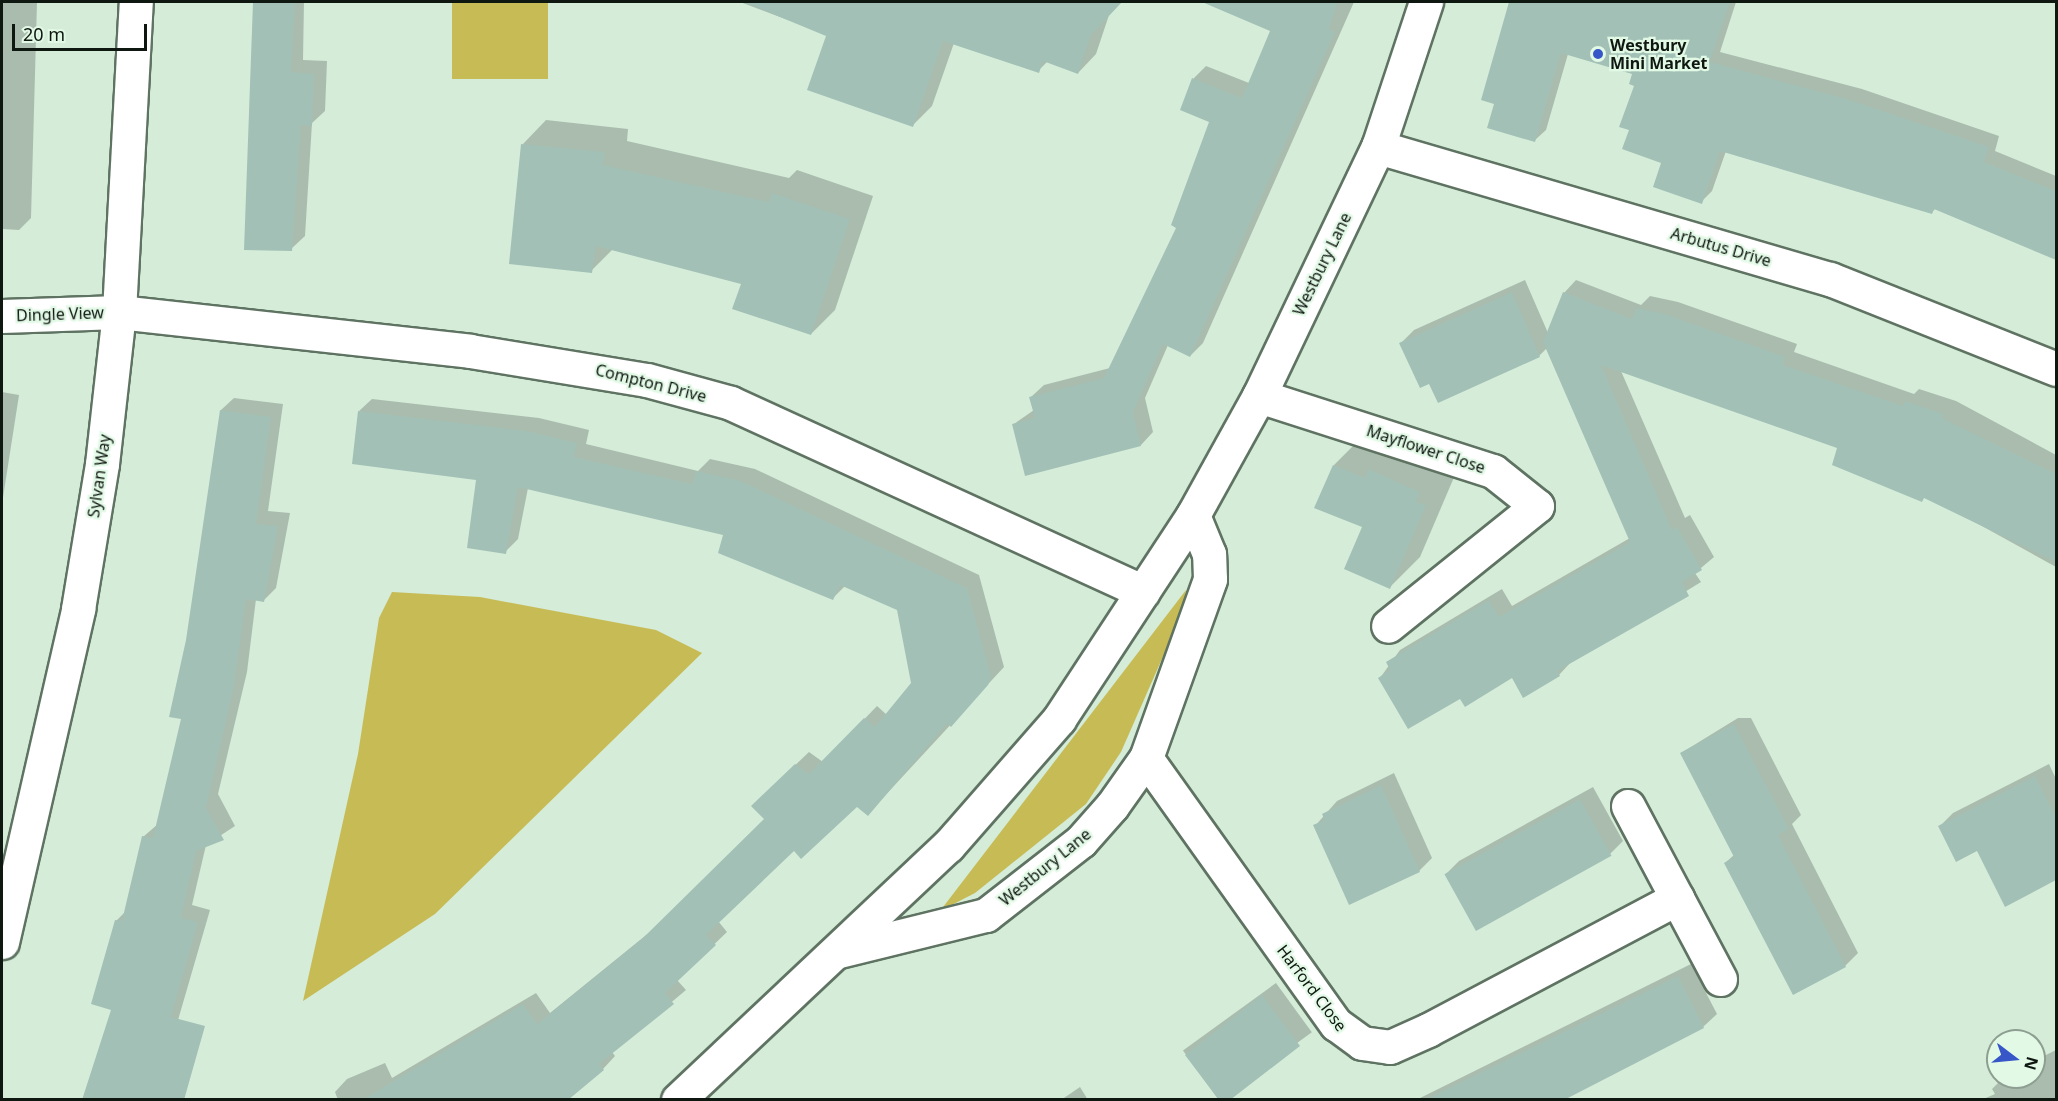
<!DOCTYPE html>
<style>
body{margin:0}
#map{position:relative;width:2058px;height:1101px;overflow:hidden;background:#d5ecd9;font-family:"Noto Sans",sans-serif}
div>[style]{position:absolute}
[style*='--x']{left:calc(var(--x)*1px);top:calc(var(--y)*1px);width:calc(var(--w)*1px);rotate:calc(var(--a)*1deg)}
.green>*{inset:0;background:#c7bb56;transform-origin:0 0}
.shadow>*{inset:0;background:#0003;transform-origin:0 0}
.building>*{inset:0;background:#a2c0b6;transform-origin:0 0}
.roads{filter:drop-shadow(2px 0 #5f7362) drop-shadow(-2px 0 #5f7362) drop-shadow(0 2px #5f7362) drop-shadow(0 -2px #5f7362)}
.minor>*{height:33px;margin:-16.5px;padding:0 16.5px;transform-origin:16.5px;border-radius:16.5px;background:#fff}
.major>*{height:33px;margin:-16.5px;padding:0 16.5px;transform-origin:16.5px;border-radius:16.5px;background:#fff}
.dots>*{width:16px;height:16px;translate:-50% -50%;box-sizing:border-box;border:3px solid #e2f9e6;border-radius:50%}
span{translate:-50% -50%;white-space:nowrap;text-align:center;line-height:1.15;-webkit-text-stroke:4.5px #e2f9e6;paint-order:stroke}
.poi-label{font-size:16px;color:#0f1711;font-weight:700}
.left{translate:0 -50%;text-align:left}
.street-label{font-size:16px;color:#0f1711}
.frame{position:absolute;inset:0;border:3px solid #0f1711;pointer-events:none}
.north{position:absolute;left:1986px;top:1029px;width:60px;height:60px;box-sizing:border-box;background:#e2f9e6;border:2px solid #8e9f91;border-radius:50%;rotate:106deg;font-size:16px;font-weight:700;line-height:24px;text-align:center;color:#0f1711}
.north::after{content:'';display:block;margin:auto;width:21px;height:27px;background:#3756c7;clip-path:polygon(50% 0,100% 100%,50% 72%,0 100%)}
.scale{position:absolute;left:12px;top:24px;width:135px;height:27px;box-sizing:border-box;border:3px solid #0f1711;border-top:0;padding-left:8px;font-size:18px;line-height:21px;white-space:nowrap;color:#0f1711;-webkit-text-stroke:4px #e2f9e6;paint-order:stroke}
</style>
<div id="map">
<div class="green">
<div style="left:452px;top:2px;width:96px;height:77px"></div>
<div style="clip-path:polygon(1186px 590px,1183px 611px,1121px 752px,1086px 804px,975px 893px,940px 911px)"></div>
<div style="clip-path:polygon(392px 592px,480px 597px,656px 630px,702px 653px,435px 914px,303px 1001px,358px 754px,379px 618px)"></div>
</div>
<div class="shadow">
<div style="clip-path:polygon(2px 2px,37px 2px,31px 218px,19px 230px,2px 229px)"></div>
<div style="clip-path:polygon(255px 2px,304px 2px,303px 60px,327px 61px,325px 111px,312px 123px,305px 236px,291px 249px,245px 249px)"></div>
<div style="clip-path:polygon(740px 2px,1121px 2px,1109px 15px,1096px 54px,1078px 73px,1048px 61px,1038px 71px,954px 43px,932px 106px,913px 125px,828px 35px)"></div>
<div style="clip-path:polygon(1272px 2px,1354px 2px,1203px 343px,1190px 356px,1168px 345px,1145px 398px,1153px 432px,1141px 445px,1014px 424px,1034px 410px,1031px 397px,1044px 385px,1110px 368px,1178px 227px,1211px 121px,1182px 109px,1194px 78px,1206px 66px,1249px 83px,1272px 30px,1264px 26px)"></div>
<div style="clip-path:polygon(1512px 2px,1736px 2px,1720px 52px,1862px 89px,1999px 136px,1995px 151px,2056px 176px,2056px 258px,1936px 208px,1932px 212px,1726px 151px,1712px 191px,1701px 202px,1663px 162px,1634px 73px,1568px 54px,1546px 130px,1535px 140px,1496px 103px,1483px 99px)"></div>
<div style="clip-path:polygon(546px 120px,628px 129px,627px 141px,789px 178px,797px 170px,873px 196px,835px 310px,811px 334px,742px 283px,613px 249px,591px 271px,523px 144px)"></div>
<div style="clip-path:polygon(1525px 280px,1548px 333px,1564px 293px,1576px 280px,1641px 305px,1650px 296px,1678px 302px,1797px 344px,1794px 352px,1914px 394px,1919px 389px,1956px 401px,2056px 455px,2056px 567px,1839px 447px,1621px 371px,1685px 518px,1690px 515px,1714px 557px,1695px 573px,1701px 582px,1571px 662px,1559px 675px,1512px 676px,1461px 697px,1380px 678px,1400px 650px,1502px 589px,1512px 606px,1630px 538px,1547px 348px,1539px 356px,1430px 382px,1401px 343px,1414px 330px)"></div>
<div style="clip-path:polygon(2px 392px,19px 395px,2px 504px)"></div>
<div style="clip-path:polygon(234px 398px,283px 404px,268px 511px,290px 513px,276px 588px,264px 600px,256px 599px,247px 672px,218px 794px,235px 826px,206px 845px,192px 905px,210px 910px,176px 1027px,113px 1009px,116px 921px,126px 911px,143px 837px,158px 824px,182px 718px,187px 640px,221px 410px)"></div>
<div style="clip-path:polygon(372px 399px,539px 418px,589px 430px,586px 444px,698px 471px,710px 459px,755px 469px,979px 575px,1004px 667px,868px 814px,857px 805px,794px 849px,718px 921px,727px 932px,677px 980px,686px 990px,612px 1052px,615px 1056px,603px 1069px,536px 1100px,338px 1100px,335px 1092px,347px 1079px,385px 1063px,392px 1078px,536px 993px,550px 1013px,656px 927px,766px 819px,766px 793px,809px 752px,823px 762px,877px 706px,887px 715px,913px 683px,898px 609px,845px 586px,832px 599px,725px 534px,528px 488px,518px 539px,505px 552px,478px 478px,359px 411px)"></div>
<div style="clip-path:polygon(1364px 435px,1455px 475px,1420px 557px,1390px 587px,1334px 465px)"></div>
<div style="clip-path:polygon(1738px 718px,1751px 718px,1801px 815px,1792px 824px,1858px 953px,1845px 966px,1725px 863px,1734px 855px,1681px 753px)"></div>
<div style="clip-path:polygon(2049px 764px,2056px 779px,2056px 878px,2005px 905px,1977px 849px,1940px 826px,1953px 813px)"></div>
<div style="clip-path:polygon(1394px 773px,1432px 858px,1419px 871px,1315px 826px,1337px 801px)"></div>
<div style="clip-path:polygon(1593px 787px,1623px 841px,1610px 854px,1446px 874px,1459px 861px)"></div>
<div style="clip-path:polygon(1691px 964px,1717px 1014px,1703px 1027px,1557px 1100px,1416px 1100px)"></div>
<div style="left:1276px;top:983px;width:61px;height:115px;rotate:54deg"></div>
<div style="clip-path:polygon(2056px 1050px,2056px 1100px,1981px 1100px,1995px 1094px,1992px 1089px,2004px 1077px,2034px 1077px,2034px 1061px)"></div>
<div style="clip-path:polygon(1080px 1087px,1088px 1100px,1061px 1100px)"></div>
</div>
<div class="building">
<div style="clip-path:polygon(253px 2px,295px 2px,291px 72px,314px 74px,312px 126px,301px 125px,292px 251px,244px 250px)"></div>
<div style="clip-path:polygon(744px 2px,1122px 2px,1091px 35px,1078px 74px,1043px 61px,1039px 73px,943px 41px,913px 127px,807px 90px,826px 36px)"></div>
<div style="clip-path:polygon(1202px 2px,1338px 2px,1329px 29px,1335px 32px,1190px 357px,1163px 344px,1133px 412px,1141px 446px,1025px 476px,1012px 424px,1035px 418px,1029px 397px,1104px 378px,1176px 228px,1171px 225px,1209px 122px,1180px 110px,1192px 78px,1242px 98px,1270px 31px)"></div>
<div style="clip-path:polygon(1509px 2px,1730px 2px,1710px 62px,1850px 100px,1989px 147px,1984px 162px,2056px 191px,2056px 260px,1934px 209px,1932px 214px,1720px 151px,1702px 204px,1653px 187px,1661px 163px,1622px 149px,1629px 130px,1619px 127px,1634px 86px,1629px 84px,1632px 74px,1561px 53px,1535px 142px,1487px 128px,1494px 104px,1481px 100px)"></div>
<div style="clip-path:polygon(521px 144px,605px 152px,603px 165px,769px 202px,772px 193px,850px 219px,811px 335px,732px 309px,741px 284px,596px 246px,592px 273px,509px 264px)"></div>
<div style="clip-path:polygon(1512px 292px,1540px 357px,1438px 403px,1429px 384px,1420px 388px,1399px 343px)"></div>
<div style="clip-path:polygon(1563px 292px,1632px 319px,1636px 308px,1665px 314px,1785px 357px,1783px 365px,1903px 406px,1905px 401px,1944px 414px,1942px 418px,2056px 474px,2056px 562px,1924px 498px,1922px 502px,1832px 465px,1837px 448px,1601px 365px,1672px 530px,1677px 527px,1702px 570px,1682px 582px,1689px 596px,1557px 671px,1560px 676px,1523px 698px,1512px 678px,1465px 707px,1460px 699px,1408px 729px,1378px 678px,1390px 670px,1386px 662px,1489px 600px,1499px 617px,1630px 542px,1543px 342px)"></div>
<div style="clip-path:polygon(220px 410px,271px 417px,256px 524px,278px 526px,264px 602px,246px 599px,234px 686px,206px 808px,224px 840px,196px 851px,181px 918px,198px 922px,171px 1017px,205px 1026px,184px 1100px,82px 1100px,111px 1010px,91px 1004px,115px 920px,122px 921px,142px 836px,153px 838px,181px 719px,169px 717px,186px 640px)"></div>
<div style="clip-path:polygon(358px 411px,526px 431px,577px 443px,574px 457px,692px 484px,696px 471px,741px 481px,967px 588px,991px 677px,988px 685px,951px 727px,947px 723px,868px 816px,857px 807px,801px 859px,794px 851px,706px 935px,716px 945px,665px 993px,674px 1004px,599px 1064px,604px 1070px,568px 1100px,362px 1100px,523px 1004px,537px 1024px,642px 939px,764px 819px,751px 806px,795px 764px,809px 774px,864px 718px,875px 727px,911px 683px,897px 610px,840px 585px,833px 600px,718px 553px,723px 535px,518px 487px,506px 554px,467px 548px,476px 480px,352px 464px)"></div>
<div style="clip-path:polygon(1333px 465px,1365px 478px,1368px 469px,1420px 492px,1416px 502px,1426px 505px,1390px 589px,1344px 569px,1362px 527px,1314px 508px)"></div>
<div style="clip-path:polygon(1734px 724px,1789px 829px,1778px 835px,1846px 967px,1793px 995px,1724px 863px,1734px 857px,1680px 753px)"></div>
<div style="clip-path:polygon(2035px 776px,2056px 817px,2056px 880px,2005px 907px,1977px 851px,1956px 862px,1938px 826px)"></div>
<div style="clip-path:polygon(1381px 785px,1420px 872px,1349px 905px,1313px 825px,1325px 820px,1322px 814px)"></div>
<div style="left:1580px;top:799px;width:65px;height:155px;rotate:61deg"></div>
<div style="clip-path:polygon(1678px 976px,1704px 1028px,1564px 1100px,1425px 1100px)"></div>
<div style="clip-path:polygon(1262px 995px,1300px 1046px,1230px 1100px,1219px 1100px,1185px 1055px)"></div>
</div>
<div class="roads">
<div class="minor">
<div style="--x:1378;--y:147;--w:471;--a:16.3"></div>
<div style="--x:1830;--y:279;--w:243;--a:21.7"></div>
<div style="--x:2;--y:316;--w:117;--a:-2"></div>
<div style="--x:119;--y:312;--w:353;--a:6.3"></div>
<div style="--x:470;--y:351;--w:179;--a:9.3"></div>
<div style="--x:647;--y:380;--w:87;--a:15.3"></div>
<div style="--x:731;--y:403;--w:453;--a:24.6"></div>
<div style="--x:1259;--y:396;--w:246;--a:17.8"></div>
<div style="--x:1493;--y:471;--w:56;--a:38.5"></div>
<div style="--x:1537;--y:506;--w:191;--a:141.2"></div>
<div style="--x:1146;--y:758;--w:327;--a:54.5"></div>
<div style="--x:1336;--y:1024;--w:32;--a:36"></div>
<div style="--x:1362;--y:1043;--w:28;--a:8"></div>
<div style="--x:1390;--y:1047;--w:42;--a:-24.1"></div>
<div style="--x:1428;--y:1030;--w:282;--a:-27.9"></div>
<div style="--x:1628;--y:806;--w:196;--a:62"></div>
<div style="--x:839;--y:951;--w:151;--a:-13.8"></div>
<div style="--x:986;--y:915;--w:120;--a:-37.9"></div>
<div style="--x:1081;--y:841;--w:47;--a:-48.5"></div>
<div style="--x:1112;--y:806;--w:59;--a:-54.7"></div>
<div style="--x:1146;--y:758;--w:190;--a:-70.3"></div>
<div style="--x:1210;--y:579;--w:25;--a:-92"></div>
<div style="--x:1209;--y:554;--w:42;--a:-112.3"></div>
<div style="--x:678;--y:1100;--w:371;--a:-43.3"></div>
<div style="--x:948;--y:846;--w:169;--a:-48.8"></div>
<div style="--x:1059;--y:719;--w:244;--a:-56.7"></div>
<div style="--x:1193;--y:515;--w:136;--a:-61"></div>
<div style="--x:1259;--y:396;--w:276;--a:-64.5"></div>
<div style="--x:1378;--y:147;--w:153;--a:-71.7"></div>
</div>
<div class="major">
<div style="--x:2;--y:942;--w:342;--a:-77.1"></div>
<div style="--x:78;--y:609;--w:147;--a:-80.6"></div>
<div style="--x:102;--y:464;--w:153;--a:-83.6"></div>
<div style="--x:119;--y:312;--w:310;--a:-86.9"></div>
</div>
</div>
<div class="dots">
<div style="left:1598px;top:54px;background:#3756c7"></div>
</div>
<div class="poi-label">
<span class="left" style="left:1610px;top:54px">Westbury<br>Mini Market</span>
</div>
<div class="street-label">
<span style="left:1721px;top:247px;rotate:16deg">Arbutus Drive</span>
<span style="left:1322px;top:264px;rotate:-64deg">Westbury Lane</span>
<span style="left:60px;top:314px;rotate:-2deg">Dingle View</span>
<span style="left:651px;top:383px;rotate:14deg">Compton Drive</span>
<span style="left:1426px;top:449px;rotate:18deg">Mayflower Close</span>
<span style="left:99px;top:476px;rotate:-82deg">Sylvan Way</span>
<span style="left:1045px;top:867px;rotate:-39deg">Westbury Lane</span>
<span style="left:1312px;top:988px;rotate:53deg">Harford Close</span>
</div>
<div class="frame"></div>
<div class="north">N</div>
<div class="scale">20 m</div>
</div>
